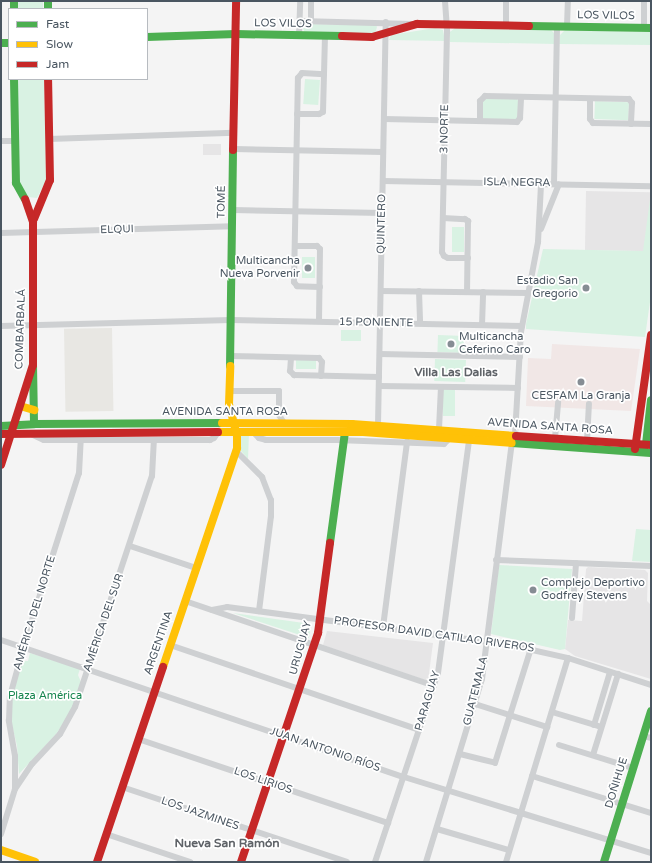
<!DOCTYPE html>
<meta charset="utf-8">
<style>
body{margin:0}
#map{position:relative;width:652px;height:863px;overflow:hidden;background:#f4f4f4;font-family:"Varela Round",sans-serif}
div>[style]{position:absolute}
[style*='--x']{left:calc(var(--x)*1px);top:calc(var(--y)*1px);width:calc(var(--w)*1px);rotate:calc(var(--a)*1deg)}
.commercial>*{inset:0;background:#e8e7e3;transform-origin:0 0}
.education>*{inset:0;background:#e6e5e6;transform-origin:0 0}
.medical>*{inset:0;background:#f1e7e6}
.green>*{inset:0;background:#d9f2e3;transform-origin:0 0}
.street>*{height:6px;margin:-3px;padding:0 3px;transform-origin:3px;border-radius:3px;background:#ced0d2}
.fast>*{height:8px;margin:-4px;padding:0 4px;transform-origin:4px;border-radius:4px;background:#4caf50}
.slow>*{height:8px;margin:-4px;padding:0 4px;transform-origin:4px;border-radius:4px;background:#ffc107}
.jam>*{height:8px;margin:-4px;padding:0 4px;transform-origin:4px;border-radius:4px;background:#c62828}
.dots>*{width:11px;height:11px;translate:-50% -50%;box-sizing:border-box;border:2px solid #fff;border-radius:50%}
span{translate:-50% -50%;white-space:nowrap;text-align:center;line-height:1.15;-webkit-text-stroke:3.5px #fff;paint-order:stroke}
.street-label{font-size:11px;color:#4a5661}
.poi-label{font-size:11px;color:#4a5661}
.right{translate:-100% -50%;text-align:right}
.left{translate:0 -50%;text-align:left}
.park-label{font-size:11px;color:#17864f}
.neighbourhood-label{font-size:12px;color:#5f6368;font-weight:700}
.frame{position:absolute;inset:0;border:2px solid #4a5661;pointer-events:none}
.legend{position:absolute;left:8px;top:8px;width:140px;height:72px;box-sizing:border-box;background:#fff;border:1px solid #b7bbc0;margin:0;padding:5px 7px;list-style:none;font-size:12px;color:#4a5661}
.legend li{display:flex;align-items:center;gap:8px;height:20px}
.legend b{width:20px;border:1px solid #b7bbc0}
</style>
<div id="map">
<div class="commercial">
<div style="left:112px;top:328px;width:83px;height:48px;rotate:89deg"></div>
</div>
<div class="education">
<div style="left:203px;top:144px;width:18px;height:11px"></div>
<div style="left:586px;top:191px;width:65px;height:59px;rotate:1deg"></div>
<div style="clip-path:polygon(588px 567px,645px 570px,648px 573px,647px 601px,651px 605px,651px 679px,575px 656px,565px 649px,568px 620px,582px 621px,586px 569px)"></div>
<div style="clip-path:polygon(327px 631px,433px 643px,428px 681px,323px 645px)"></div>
</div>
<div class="medical">
<div style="clip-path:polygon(552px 344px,640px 349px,631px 411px,526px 406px,528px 358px,551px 359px)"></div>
</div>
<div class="green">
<div style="left:18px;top:1px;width:25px;height:8px"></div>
<div style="clip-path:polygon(305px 24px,376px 25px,377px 27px,375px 34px,305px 33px,303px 28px)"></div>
<div style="clip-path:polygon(435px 28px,443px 30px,445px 41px,389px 40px,391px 35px)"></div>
<div style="clip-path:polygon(455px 28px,551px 30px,555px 34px,555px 44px,450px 42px,450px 32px)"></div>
<div style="clip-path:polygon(565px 30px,651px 32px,651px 45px,559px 44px,560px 35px)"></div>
<div style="clip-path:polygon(18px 79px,44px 79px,46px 181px,37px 198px,28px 197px,18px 182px)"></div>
<div style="left:305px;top:79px;width:15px;height:25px;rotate:4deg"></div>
<div style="clip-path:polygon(483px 98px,517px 99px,519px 102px,517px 120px,483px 119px,481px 117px)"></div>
<div style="left:595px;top:101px;width:34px;height:18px;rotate:2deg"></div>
<div style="clip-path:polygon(651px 192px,651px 295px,645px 337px,526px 329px,526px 324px,543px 249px,643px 251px)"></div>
<div style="left:452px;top:227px;width:12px;height:25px"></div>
<div style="left:302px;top:257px;width:13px;height:21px"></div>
<div style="left:341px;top:330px;width:20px;height:11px"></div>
<div style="left:438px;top:335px;width:27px;height:17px;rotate:2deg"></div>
<div style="left:296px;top:359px;width:20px;height:10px"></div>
<div style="left:435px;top:359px;width:31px;height:22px;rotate:2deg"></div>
<div style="left:443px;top:389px;width:12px;height:27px"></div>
<div style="clip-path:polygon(249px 433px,248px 459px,241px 451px,241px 434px)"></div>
<div style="clip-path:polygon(636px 529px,651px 530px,651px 562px,632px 561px)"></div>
<div style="clip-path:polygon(499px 565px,572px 569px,565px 649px,560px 650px,491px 634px)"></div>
<div style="clip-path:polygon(233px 613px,311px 624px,309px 638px)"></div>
<div style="clip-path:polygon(30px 653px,80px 669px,78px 675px,81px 682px,72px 709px,57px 733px,19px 774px,17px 746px,11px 721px,12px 697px,21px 665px,24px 661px,28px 661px)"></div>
</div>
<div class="street">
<div style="--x:445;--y:1;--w:31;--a:86"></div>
<div style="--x:447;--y:32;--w:220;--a:91.3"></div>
<div style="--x:442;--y:252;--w:4;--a:63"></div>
<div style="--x:444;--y:256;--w:4;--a:27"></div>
<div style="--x:448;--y:258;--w:20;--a:0"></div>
<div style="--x:300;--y:21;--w:112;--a:1.5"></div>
<div style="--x:311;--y:21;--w:20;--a:-90"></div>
<div style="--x:506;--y:25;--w:24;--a:-90"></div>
<div style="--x:567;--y:26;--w:25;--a:-88"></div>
<div style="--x:644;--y:28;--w:27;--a:-90"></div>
<div style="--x:299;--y:36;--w:35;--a:-88"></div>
<div style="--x:590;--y:99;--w:20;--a:90"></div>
<div style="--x:590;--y:119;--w:5;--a:53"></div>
<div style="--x:593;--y:123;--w:58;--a:1"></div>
<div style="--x:297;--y:114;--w:22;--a:0"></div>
<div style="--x:319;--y:114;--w:4;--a:-27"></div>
<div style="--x:323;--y:112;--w:76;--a:-88.5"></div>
<div style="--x:384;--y:119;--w:133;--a:1.3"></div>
<div style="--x:517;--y:122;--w:5;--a:-53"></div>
<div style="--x:520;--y:118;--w:21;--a:-87"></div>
<div style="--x:480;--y:121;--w:20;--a:-90"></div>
<div style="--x:480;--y:101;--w:7;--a:-45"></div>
<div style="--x:485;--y:96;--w:144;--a:1.2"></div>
<div style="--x:629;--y:99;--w:5;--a:53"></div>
<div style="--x:632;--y:103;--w:21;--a:93"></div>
<div style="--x:49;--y:139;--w:185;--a:-1.9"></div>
<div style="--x:1;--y:141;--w:14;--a:0"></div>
<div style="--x:234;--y:149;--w:149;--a:1.2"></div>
<div style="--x:383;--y:181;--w:268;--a:1.1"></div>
<div style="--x:554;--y:184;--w:158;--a:-88.9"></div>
<div style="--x:233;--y:210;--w:149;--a:1.2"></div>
<div style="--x:443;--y:218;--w:22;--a:3"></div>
<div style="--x:465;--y:219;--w:4;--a:34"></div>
<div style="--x:468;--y:221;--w:71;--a:90.8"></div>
<div style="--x:541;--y:229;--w:48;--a:-68.2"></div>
<div style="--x:1;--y:233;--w:231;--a:-1.7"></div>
<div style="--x:295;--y:246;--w:22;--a:0"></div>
<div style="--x:317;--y:246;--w:4;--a:45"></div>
<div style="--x:320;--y:249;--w:72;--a:90.8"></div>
<div style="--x:320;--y:287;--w:23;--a:-178"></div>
<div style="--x:297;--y:286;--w:5;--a:-127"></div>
<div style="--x:294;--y:282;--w:204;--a:-88.9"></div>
<div style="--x:298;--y:78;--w:6;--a:-51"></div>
<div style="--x:302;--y:73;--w:22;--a:3"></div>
<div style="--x:381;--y:291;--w:147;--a:0.8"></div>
<div style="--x:419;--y:291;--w:32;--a:88"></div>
<div style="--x:482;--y:325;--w:33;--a:-88"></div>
<div style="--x:1;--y:326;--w:230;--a:-1.5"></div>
<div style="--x:231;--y:320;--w:291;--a:1.2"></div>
<div style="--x:380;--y:354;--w:140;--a:1.2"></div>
<div style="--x:230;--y:356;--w:89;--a:1.3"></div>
<div style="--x:319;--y:358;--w:5;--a:53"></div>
<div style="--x:322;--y:362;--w:14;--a:94"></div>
<div style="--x:291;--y:358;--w:13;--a:94"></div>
<div style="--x:290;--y:371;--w:6;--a:45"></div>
<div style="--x:294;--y:375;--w:85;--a:1.3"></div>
<div style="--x:379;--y:386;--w:139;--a:0.8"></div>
<div style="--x:230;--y:391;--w:49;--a:0"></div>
<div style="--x:279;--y:391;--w:24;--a:90"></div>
<div style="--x:279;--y:415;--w:9;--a:58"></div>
<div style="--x:378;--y:425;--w:403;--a:-88.9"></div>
<div style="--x:439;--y:429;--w:42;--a:-87.3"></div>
<div style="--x:253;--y:432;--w:8;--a:45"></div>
<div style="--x:259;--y:438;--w:7;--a:16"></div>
<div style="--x:266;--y:440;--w:71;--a:0"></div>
<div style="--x:337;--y:440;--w:107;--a:2.1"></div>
<div style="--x:444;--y:444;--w:10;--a:-45"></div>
<div style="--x:31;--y:434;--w:14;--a:25"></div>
<div style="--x:44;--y:440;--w:166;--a:0"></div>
<div style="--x:210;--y:440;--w:4;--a:-27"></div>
<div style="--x:214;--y:438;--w:9;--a:-54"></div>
<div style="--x:515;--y:435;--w:103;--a:-86.7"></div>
<div style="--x:521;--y:332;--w:92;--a:-79.3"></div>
<div style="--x:538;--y:242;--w:58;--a:-87"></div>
<div style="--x:555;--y:438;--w:36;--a:-85"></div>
<div style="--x:587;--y:441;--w:37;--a:-87"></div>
<div style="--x:236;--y:451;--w:37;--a:45"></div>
<div style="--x:262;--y:477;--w:25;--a:69"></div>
<div style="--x:271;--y:500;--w:16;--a:90"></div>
<div style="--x:271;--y:516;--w:96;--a:97.2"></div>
<div style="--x:130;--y:546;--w:70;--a:18.4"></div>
<div style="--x:496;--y:560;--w:155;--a:2.2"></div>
<div style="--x:185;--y:601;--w:263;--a:18.8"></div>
<div style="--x:212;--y:610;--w:15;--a:-11"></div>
<div style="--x:227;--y:607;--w:280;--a:7.6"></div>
<div style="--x:505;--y:644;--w:65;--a:12.5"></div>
<div style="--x:568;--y:658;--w:87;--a:18"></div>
<div style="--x:572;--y:618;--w:55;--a:-85.8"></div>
<div style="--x:383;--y:627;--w:187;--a:-82.6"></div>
<div style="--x:1;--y:640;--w:426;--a:18.8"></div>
<div style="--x:404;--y:777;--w:258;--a:17.1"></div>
<div style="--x:170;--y:645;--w:264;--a:18.8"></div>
<div style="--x:475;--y:704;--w:76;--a:17.7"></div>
<div style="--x:552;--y:712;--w:48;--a:16.9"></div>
<div style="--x:594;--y:725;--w:55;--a:-73.2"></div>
<div style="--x:643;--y:736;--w:8;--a:14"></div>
<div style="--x:138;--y:739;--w:264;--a:18.6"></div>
<div style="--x:559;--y:745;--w:77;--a:17.3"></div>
<div style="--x:460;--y:754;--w:36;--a:14"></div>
<div style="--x:495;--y:763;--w:121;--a:-72.6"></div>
<div style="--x:593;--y:755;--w:85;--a:-72.8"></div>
<div style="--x:532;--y:776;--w:125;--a:17.3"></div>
<div style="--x:122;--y:787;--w:237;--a:18.4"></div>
<div style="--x:15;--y:788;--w:32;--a:-90"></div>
<div style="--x:15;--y:756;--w:36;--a:-100"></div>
<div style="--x:9;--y:721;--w:25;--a:-88"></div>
<div style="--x:10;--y:696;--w:56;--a:-74.5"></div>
<div style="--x:25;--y:642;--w:177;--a:-72.3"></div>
<div style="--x:79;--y:473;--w:33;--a:-87"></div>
<div style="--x:437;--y:829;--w:75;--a:16.3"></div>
<div style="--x:1;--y:834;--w:47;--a:-72.7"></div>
<div style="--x:15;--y:789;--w:30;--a:-56"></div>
<div style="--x:32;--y:764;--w:41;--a:-47"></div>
<div style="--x:60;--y:734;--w:31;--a:-61"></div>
<div style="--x:75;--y:707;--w:243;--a:-71.6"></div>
<div style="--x:152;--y:476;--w:36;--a:-87"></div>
<div style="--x:106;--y:834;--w:89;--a:18.4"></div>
<div style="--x:375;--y:862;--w:199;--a:-71.6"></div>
<div style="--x:438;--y:673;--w:235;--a:-82.4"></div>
<div style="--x:426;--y:862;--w:191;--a:-73"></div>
<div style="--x:482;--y:679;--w:238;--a:-82.8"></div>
<div style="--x:506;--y:862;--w:213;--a:-73.1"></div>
</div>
<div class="fast">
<div style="--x:14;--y:1;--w:8;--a:90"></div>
<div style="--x:48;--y:1;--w:8;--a:90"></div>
<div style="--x:529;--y:26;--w:122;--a:0.9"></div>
<div style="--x:147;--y:37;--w:89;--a:-1.9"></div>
<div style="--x:236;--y:34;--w:106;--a:1.1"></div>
<div style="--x:1;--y:43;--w:8;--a:0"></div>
<div style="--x:14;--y:79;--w:104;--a:88.9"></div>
<div style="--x:16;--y:183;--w:18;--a:61"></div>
<div style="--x:33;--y:365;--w:59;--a:89"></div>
<div style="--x:230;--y:366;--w:216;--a:-89.2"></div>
<div style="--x:1;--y:426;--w:33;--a:-3"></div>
<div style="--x:34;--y:424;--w:188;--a:-0.3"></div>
<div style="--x:512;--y:443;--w:139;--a:4.1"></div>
<div style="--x:643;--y:450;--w:7;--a:-63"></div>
<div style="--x:646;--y:444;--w:44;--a:-83.5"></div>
<div style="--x:330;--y:543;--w:112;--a:-82.3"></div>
<div style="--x:604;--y:862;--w:158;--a:-72.7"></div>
</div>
<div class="slow">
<div style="--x:20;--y:406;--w:15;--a:16"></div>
<div style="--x:222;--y:423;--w:130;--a:0.4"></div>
<div style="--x:352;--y:424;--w:164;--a:4.2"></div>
<div style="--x:218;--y:432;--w:145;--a:0"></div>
<div style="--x:363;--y:432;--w:149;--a:4.2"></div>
<div style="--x:163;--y:667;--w:231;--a:-71.3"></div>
<div style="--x:237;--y:448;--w:12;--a:-90"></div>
<div style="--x:237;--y:436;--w:33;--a:-104"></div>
<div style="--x:229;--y:404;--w:38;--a:-88"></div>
<div style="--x:1;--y:850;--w:36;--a:19"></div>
</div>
<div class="jam">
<div style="--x:342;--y:36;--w:30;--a:2"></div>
<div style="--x:372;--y:37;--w:47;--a:-16.1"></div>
<div style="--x:417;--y:24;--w:112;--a:1"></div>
<div style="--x:233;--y:150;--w:149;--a:-88.8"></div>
<div style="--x:34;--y:219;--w:42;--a:-67.7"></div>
<div style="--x:50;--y:180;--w:101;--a:-91.1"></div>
<div style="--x:1;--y:434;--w:217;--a:-0.5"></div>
<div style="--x:516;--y:436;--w:135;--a:3.8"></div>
<div style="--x:635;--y:449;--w:115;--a:-82"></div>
<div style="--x:1;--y:465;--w:105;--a:-72.3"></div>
<div style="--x:33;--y:365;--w:143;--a:-90"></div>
<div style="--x:33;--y:222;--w:24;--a:-109"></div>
<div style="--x:97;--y:862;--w:206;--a:-71.3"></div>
<div style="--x:241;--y:862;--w:242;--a:-71.4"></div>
<div style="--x:318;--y:633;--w:91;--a:-82.4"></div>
</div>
<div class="dots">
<div style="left:308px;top:268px;background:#868d94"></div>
<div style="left:586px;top:288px;background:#868d94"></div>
<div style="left:451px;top:344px;background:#868d94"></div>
<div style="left:581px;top:382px;background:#868d94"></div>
<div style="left:533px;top:590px;background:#868d94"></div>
</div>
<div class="street-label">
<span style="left:606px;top:16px;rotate:1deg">LOS VILOS</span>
<span style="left:283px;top:24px;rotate:1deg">LOS VILOS</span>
<span style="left:445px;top:129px;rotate:-89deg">3 NORTE</span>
<span style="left:517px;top:183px;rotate:1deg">ISLA NEGRA</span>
<span style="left:222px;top:202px;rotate:-89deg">TOMÉ</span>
<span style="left:382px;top:224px;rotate:-89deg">QUINTERO</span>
<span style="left:117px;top:230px;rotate:-2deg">ELQUI</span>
<span style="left:376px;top:323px;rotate:1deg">15 PONIENTE</span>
<span style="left:21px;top:329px;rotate:-88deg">COMBARBALÁ</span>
<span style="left:225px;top:412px">AVENIDA SANTA ROSA</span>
<span style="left:550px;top:427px;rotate:4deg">AVENIDA SANTA ROSA</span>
<span style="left:35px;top:613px;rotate:-73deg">AMÉRICA DEL NORTE</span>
<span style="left:104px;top:623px;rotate:-71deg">AMÉRICA DEL SUR</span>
<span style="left:434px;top:635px;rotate:8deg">PROFESOR DAVID CATILAO RIVEROS</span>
<span style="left:159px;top:643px;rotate:-71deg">ARGENTINA</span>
<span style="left:301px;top:648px;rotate:-74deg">URUGUAY</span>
<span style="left:476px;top:691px;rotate:-76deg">GUATEMALA</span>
<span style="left:428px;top:701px;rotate:-73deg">PARAGUAY</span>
<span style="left:325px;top:750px;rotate:19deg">JUAN ANTONIO RÍOS</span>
<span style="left:263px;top:781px;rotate:19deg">LOS LIRIOS</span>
<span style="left:617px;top:783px;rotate:-73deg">DOÑIHUE</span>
<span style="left:200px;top:814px;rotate:19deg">LOS JAZMINES</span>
</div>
<div class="poi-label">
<span class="right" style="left:300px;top:268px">Multicancha<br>Nueva Porvenir</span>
<span class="right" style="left:578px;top:288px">Estadio San<br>Gregorio</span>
<span class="left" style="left:459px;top:344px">Multicancha<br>Ceferino Caro</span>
<span style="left:581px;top:396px">CESFAM La Granja</span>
<span class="left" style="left:541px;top:590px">Complejo Deportivo<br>Godfrey Stevens</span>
</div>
<div class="park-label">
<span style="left:45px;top:696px">Plaza América</span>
</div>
<div class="neighbourhood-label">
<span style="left:456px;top:373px">Villa Las Dalias</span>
<span style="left:227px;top:844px">Nueva San Ramón</span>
</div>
<div class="frame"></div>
<ul class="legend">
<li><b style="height:5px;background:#4caf50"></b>Fast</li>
<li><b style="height:5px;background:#ffc107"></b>Slow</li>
<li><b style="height:5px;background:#c62828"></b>Jam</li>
</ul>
</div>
